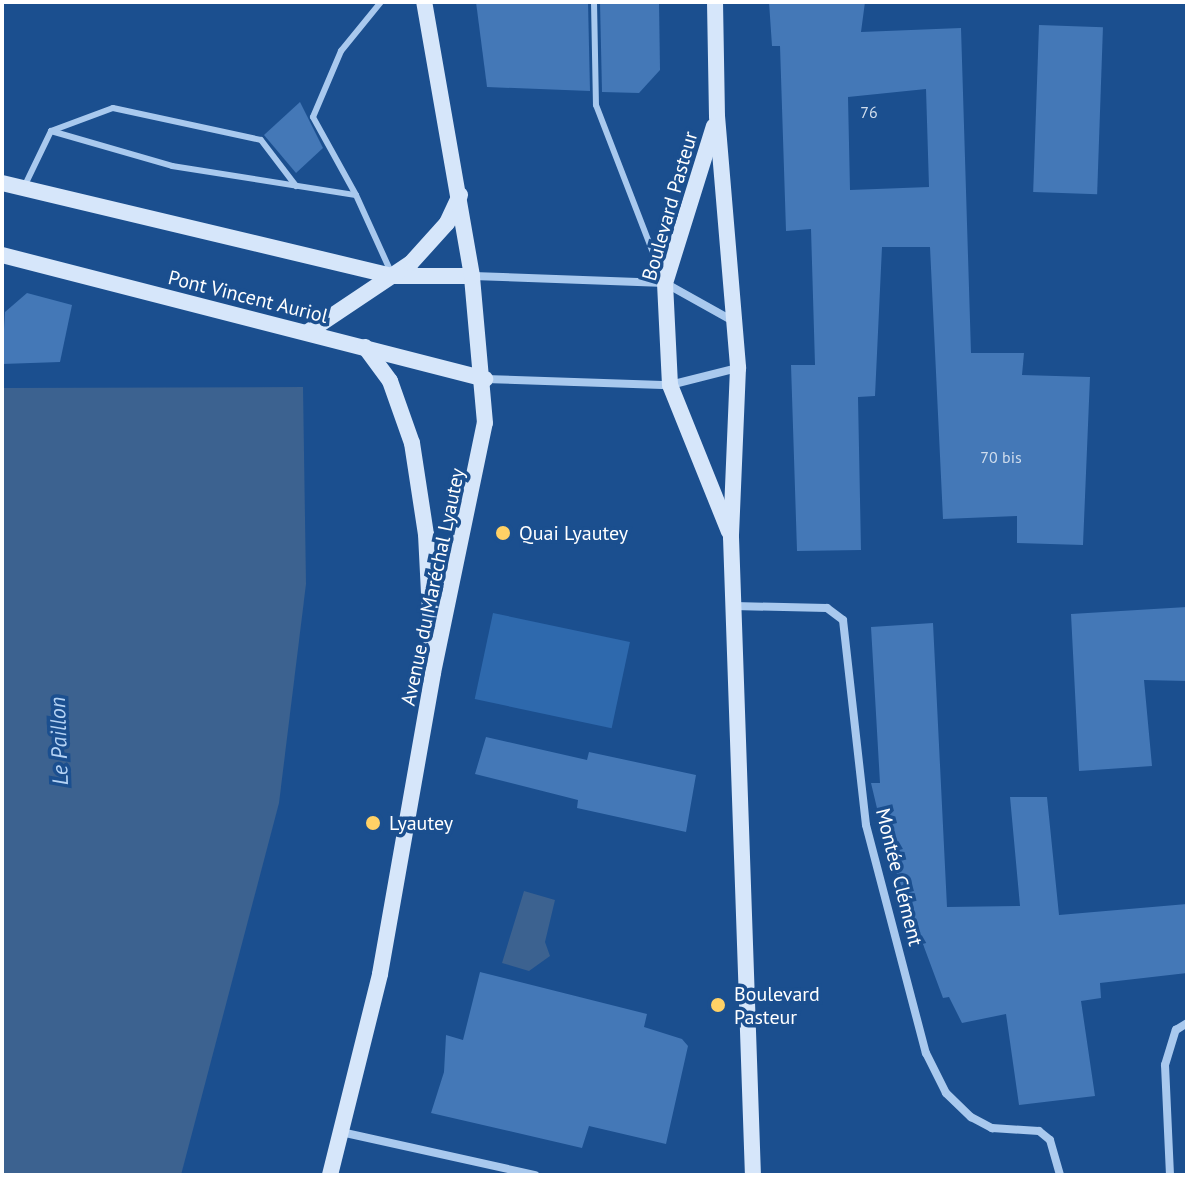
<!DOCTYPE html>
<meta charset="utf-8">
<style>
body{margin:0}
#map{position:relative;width:1189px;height:1177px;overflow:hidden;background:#1b4f8f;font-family:"PT Sans",sans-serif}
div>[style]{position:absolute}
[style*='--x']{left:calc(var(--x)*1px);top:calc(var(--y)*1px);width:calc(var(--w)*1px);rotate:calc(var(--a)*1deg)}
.green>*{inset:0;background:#2e69ad;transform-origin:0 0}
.water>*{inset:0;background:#3c6290}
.building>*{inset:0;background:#4478b7;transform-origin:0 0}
.lane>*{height:6px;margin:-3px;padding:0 3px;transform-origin:3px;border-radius:3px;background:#a9c9ee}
.street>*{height:8px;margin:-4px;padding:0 4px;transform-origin:4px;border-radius:4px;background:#a9c9ee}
.secondary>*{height:16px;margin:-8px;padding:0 8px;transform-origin:8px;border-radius:8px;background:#d6e6fa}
.dots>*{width:22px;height:22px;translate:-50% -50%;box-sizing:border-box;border:4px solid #1b4f8f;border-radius:50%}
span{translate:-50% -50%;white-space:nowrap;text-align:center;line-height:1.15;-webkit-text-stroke:7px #1b4f8f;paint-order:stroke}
.number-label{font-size:16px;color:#d0dded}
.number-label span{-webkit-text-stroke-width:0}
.street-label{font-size:20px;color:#fff}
.poi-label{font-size:20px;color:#fff}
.left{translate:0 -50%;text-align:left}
.water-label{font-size:22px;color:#b5d3f5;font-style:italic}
.frame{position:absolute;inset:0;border:4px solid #fff;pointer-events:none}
</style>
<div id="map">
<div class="green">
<div style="left:493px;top:613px;width:140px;height:88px;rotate:12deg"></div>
</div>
<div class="water">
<div style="clip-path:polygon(303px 387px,306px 584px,279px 803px,181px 1175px,2px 1175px,2px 388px)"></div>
<div style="clip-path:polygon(524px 891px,555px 900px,545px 942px,550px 956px,529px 971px,502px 963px)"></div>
</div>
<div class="building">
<div style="clip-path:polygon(476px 2px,588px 2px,590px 91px,487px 87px)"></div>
<div style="clip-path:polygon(600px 2px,659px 2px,660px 70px,639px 93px,602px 92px)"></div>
<div style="clip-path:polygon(evenodd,769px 2px,865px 2px,861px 32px,961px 28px,971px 353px,1024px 353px,1022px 375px,1090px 377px,1083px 545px,1017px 543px,1017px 516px,943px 519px,930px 247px,882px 247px,875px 396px,858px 397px,861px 550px,797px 551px,791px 365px,815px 365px,811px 229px,786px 231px,780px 46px,772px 46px,769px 2px,926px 89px,929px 187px,850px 190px,848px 97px,926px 89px)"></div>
<div style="left:1039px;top:25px;width:64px;height:167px;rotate:2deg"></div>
<div style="clip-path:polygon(300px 102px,323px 148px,296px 173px,264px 135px)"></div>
<div style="clip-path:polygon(27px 293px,72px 305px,60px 362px,2px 364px,5px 312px)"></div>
<div style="clip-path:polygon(1187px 607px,1187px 681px,1144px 680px,1152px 766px,1079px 771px,1071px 614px)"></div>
<div style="clip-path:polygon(933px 623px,947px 907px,1020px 906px,1010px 797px,1047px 797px,1059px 915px,1187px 904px,1187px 973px,1100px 983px,1101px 998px,1081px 1001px,1095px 1096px,1019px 1105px,1006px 1014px,962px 1023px,949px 997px,943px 998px,885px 842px,871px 783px,880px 783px,871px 627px)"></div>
<div style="clip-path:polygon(486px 737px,587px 760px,589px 752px,696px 775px,686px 832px,577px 808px,578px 800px,475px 774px)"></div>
<div style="clip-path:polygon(480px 972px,647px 1014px,644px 1027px,682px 1039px,688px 1046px,666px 1144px,589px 1126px,582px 1148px,431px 1113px,444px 1072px,446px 1035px,463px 1040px)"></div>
</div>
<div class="lane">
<div style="--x:594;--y:2;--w:103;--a:88.9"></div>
<div style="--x:596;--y:105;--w:183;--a:68.9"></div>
<div style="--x:51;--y:131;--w:66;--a:-20.4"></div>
<div style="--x:113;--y:108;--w:151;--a:12.2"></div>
<div style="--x:261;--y:140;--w:58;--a:52.7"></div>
<div style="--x:25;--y:185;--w:60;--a:-64.3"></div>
<div style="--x:51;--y:131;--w:126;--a:16.1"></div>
<div style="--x:172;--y:166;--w:186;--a:9"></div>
<div style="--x:356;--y:195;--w:85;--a:65.6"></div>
<div style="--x:356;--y:195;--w:89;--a:-118.9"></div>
<div style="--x:313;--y:117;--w:72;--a:-67"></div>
<div style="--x:341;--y:51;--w:63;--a:-50.8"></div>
</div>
<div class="street">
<div style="--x:473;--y:276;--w:192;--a:2.1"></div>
<div style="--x:665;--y:283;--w:78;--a:29.2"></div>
<div style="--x:485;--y:379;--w:185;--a:1.9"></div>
<div style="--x:670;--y:385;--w:69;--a:-14.2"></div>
<div style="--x:734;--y:606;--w:93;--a:1.2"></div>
<div style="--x:827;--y:608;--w:20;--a:37"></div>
<div style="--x:843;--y:620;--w:206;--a:83.6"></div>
<div style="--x:866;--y:825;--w:236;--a:75.3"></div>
<div style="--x:926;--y:1053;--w:45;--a:63.4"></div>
<div style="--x:946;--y:1093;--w:35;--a:44"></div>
<div style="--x:971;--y:1117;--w:24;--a:28"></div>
<div style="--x:992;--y:1128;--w:47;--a:3.7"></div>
<div style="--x:1039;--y:1131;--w:14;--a:39"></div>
<div style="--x:1050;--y:1140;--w:36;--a:74"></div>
<div style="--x:341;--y:1132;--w:199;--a:12.5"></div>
<div style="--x:1170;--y:1175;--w:110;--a:-92.6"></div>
<div style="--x:1165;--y:1065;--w:37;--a:-73"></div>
<div style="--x:1176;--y:1030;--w:13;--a:-32"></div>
</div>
<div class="secondary">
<div style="--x:715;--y:2;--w:114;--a:89"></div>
<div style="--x:717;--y:116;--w:253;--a:85.2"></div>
<div style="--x:738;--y:368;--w:169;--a:92.4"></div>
<div style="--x:731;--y:537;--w:638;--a:88.03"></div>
<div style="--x:714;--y:126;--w:164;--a:107.3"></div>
<div style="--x:665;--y:283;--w:102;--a:87.2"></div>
<div style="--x:670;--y:385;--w:158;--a:68.1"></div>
<div style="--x:2;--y:183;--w:401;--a:13.4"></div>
<div style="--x:392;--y:276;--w:80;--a:0"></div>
<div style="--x:2;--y:255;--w:499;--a:14.4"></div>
<div style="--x:308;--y:332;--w:124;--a:-33.8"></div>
<div style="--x:411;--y:263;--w:54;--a:-48"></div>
<div style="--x:447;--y:223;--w:31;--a:-65"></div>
<div style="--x:365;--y:347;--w:42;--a:53.7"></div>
<div style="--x:390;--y:381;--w:66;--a:70.5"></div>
<div style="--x:412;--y:443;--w:92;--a:81.3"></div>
<div style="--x:426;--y:534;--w:118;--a:87.1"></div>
<div style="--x:330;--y:1175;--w:207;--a:-76"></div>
<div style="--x:380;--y:974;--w:306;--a:-80"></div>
<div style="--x:433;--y:673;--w:255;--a:-78.3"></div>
<div style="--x:485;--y:423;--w:148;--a:-95.1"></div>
<div style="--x:472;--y:276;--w:278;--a:-99.9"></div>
</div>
<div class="dots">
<div style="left:503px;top:533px;background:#ffd166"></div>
<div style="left:373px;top:823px;background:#ffd166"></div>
<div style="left:718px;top:1005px;background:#ffd166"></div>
</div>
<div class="number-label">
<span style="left:869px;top:112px">76</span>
<span style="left:1001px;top:457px">70 bis</span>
</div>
<div class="street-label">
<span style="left:670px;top:206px;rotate:-74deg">Boulevard Pasteur</span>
<span style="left:248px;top:297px;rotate:14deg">Pont Vincent Auriol</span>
<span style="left:433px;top:587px;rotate:-78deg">Avenue du Maréchal Lyautey</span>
<span style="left:899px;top:877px;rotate:76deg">Montée Clément</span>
</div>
<div class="poi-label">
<span class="left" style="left:519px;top:533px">Quai Lyautey</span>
<span class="left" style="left:389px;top:823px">Lyautey</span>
<span class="left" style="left:734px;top:1006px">Boulevard<br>Pasteur</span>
</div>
<div class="water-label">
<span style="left:59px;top:741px;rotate:-92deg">Le Paillon</span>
</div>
<div class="frame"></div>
</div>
